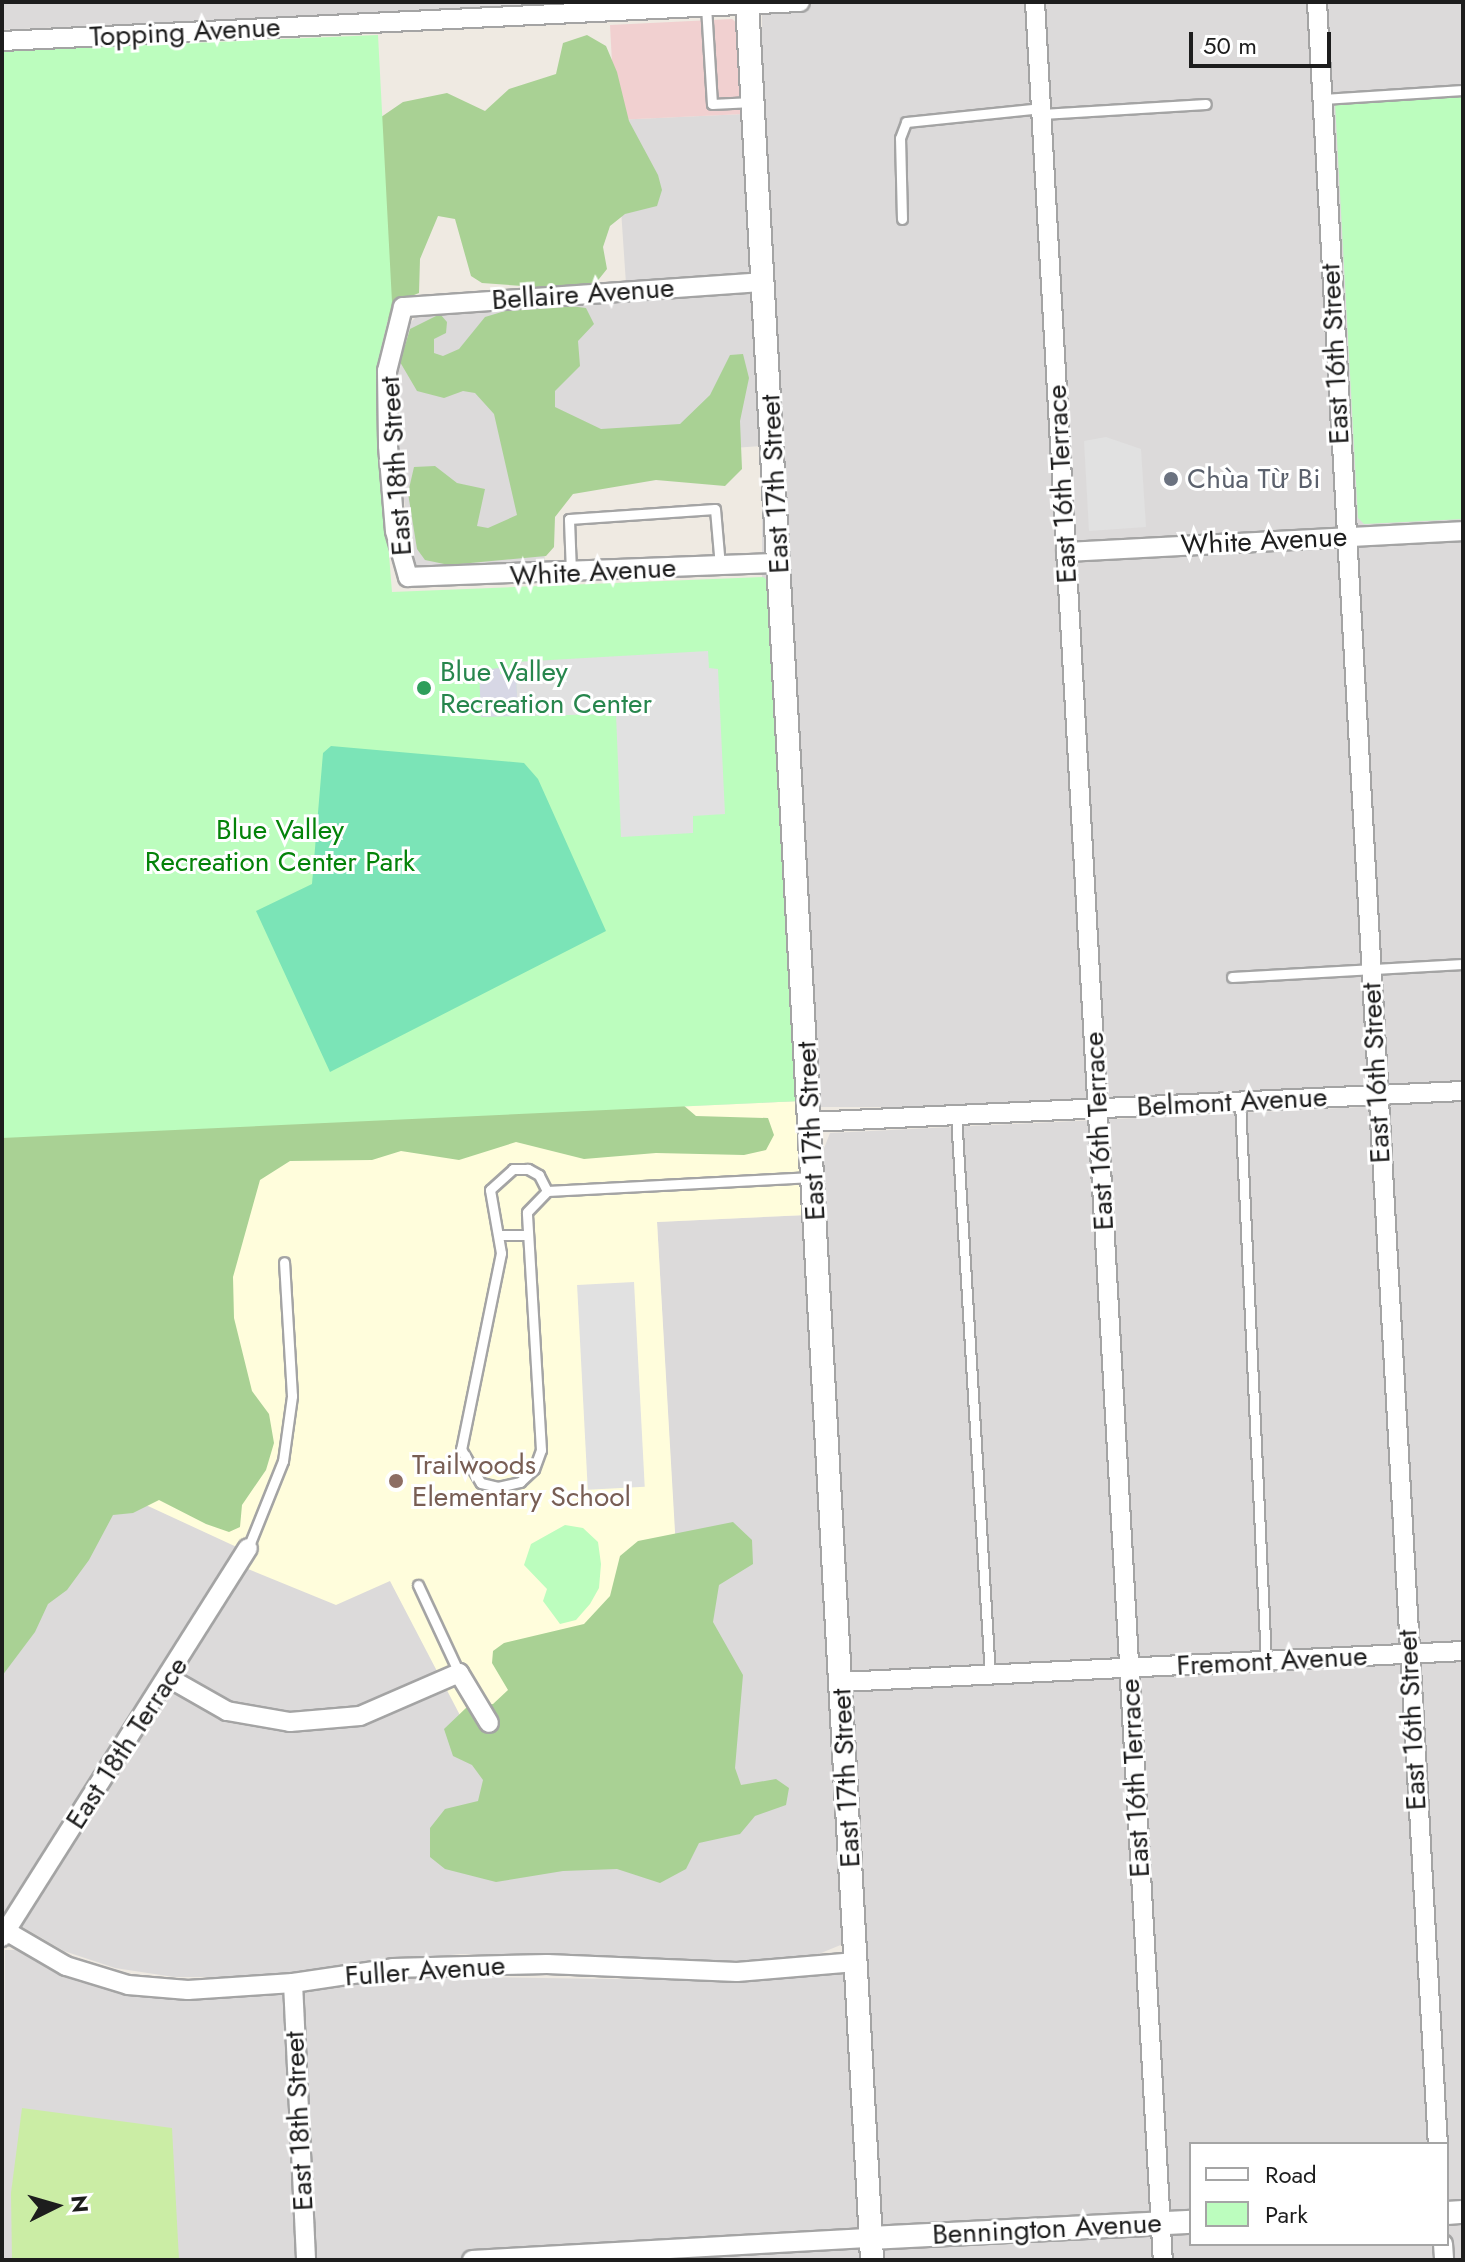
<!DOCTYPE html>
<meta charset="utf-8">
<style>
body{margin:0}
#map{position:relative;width:1465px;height:2262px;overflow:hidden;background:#efeae2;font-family:Jost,sans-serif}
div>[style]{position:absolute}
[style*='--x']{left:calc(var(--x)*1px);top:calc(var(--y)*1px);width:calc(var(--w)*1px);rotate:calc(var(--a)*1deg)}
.residential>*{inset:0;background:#dcdada;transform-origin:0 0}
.commercial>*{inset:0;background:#f1d0d0}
.education>*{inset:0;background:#fffddc}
.grass>*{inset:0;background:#cbeda5}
.forest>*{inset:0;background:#a9d194}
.park>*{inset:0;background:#bcfdbe}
.pitch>*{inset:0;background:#7be4b7}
.parking>*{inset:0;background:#e1e1e1;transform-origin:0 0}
.plaza>*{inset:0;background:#d7d7e5}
.roads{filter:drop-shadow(2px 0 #a4a4a4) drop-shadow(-2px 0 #a4a4a4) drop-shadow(0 2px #a4a4a4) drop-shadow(0 -2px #a4a4a4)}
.service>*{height:9px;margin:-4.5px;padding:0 4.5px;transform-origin:4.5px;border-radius:4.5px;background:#fff}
.minor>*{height:18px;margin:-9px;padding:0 9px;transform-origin:9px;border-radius:9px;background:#fff}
.tertiary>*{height:22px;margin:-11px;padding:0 11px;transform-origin:11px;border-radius:11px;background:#fff}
.dots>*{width:22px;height:22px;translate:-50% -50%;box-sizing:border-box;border:4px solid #fff;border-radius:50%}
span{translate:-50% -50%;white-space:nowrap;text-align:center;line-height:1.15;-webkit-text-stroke:6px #fff;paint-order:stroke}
.street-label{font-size:28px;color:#1d1d1d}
.worship-label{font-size:28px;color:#5b616d}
.left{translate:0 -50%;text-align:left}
.leisure-label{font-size:28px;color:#27864d}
.park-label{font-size:28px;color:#048309}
.education-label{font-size:28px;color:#785e54}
.frame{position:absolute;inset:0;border:4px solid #1d1d1d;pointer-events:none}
.legend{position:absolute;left:1189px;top:2142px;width:260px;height:104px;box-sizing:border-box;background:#fff;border:2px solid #a5a5a5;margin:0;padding:10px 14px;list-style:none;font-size:24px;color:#1d1d1d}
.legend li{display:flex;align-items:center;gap:16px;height:40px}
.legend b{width:40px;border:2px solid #a5a5a5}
.north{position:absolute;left:16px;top:2166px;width:80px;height:80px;-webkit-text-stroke:6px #fff;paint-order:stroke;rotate:85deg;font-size:22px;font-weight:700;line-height:32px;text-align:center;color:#1d1d1d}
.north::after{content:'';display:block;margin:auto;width:28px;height:36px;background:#1d1d1d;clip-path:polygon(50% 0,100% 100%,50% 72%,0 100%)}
.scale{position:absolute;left:1189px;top:32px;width:142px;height:36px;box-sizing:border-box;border:4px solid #1d1d1d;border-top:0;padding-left:10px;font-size:24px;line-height:28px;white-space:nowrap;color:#1d1d1d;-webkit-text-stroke:6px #fff;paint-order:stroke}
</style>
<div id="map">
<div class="residential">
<div style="clip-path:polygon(2px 2px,589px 2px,2px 30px)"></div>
<div style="left:762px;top:2px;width:701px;height:1105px"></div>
<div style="clip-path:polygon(744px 114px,761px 446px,540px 462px,545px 565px,422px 573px,414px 567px,399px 465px,398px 335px,419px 314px,627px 299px,615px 120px)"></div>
<div style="clip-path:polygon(evenodd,1463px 1102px,1463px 2260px,2px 2260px,5px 1950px,16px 1950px,79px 1982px,148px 1998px,419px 1976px,742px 1981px,868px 1970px,823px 1151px,830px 1133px,1463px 1102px,1191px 2144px,1447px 2144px,1447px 2244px,1191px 2244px,1191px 2144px)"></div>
<div style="clip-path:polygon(2px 1138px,255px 1555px,249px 1569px,390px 1580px,525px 1838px,691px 1823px,657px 1222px,807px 1215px,843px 1944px,809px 1958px,745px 1964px,460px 1954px,244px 1977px,174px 1977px,115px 1968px,64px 1951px,2px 1915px)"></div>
</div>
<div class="commercial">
<div style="clip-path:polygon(732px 19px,739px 25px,744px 114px,615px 120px,610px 25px)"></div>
</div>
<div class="education">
<div style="clip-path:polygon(801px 1101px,807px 1215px,657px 1222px,692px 1824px,524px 1838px,390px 1581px,336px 1605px,248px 1569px,254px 1555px,135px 1500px,90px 1134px)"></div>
</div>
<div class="grass">
<div style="clip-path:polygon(22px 2108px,172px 2128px,179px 2260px,12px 2260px,11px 2193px)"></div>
</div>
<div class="forest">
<div style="clip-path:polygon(587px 35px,606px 46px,617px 72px,629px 121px,658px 175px,662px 190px,657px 206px,625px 214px,610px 226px,603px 247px,607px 269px,595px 284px,537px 287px,482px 283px,471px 276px,455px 219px,438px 216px,420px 259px,419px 293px,397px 302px,375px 345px,368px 126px,403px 102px,447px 93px,485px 111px,509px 89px,556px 74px,563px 43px)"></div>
<div style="clip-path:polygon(570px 306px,586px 308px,594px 324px,578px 341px,580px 366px,555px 391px,555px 407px,601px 429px,680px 424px,710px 395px,730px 355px,743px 354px,749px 378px,740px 421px,742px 469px,725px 486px,656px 480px,573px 494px,555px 517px,554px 547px,546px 556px,449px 565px,425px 560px,417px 549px,408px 493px,414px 467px,435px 466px,457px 483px,485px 489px,477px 526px,488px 528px,517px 515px,494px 414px,475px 393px,463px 391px,444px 398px,417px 391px,400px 362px,410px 329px,440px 314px,447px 322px,446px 333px,434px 339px,434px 353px,443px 356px,459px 349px,485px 317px,512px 309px)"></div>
<div style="clip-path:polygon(2px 841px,669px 1093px,696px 1116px,768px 1118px,774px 1135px,766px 1150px,744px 1155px,656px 1153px,584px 1159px,516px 1142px,459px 1160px,401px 1151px,372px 1160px,290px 1161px,260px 1180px,233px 1277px,234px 1318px,252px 1391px,269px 1414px,274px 1443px,266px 1470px,242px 1505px,240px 1527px,229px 1532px,206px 1524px,159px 1500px,133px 1513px,113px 1515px,89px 1560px,67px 1590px,48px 1604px,35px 1632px,2px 1676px)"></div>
<div style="clip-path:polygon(733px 1522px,752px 1540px,753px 1564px,719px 1585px,713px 1622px,743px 1675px,735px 1768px,741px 1785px,776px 1779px,789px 1788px,786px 1805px,755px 1816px,740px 1834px,699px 1843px,686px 1869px,660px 1883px,617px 1869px,563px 1871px,496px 1882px,445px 1869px,430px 1857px,430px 1828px,445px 1809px,478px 1801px,483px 1780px,472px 1765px,453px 1756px,444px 1729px,466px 1708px,493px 1704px,508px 1690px,492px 1663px,493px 1651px,504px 1643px,584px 1624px,610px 1596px,620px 1556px,638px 1541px)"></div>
</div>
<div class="park">
<div style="clip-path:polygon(378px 35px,392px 302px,381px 349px,379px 430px,392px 592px,763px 577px,770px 582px,801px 1101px,2px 1138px,2px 51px)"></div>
<div style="clip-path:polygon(1463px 95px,1463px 519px,1364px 524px,1358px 518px,1335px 103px)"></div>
<div style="clip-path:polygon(565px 1525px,583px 1528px,598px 1542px,601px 1564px,599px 1588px,590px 1604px,576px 1620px,560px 1624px,543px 1601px,547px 1589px,524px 1565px,531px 1544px)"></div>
</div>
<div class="pitch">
<div style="clip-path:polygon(331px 746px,524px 763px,538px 779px,606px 931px,330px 1072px,256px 911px,312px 884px,323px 753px)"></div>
</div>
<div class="parking">
<div style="clip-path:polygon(1106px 437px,1141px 449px,1146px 527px,1089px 531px,1084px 441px)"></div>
<div style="clip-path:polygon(708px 651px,709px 668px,718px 669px,725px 814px,693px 816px,693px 833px,621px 837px,616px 714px,518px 716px,515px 662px)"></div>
<div style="left:634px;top:1282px;width:205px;height:57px;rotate:87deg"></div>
</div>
<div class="plaza">
<div style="clip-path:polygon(500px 668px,500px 674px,516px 673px,518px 716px,481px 717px,479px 670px)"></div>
</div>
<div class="roads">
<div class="service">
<div style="--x:706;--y:6;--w:98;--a:86.5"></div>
<div style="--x:712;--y:104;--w:40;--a:-2.9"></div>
<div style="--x:1323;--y:99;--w:140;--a:-3.7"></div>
<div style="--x:1042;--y:114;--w:164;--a:-3.5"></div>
<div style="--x:902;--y:219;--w:81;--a:-91.4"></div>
<div style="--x:900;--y:138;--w:17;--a:-69"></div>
<div style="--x:906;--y:122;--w:137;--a:-5.9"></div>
<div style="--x:571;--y:572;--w:53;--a:-92.2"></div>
<div style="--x:569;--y:519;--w:146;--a:-3.9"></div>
<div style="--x:715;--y:509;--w:57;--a:85"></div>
<div style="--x:1232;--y:977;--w:231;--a:-3.2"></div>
<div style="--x:1240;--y:1102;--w:560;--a:87.34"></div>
<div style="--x:956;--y:1115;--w:561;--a:86.53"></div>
<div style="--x:547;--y:1191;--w:18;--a:-117"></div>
<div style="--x:539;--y:1175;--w:13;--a:-151"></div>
<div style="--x:528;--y:1169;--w:15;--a:180"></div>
<div style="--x:513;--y:1169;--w:31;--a:138"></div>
<div style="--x:490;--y:1190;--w:64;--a:80.1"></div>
<div style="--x:501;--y:1253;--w:200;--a:101.5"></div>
<div style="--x:461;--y:1449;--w:39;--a:60"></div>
<div style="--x:481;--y:1483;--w:17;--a:13"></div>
<div style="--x:498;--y:1487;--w:23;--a:-13"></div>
<div style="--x:520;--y:1482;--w:19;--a:-43"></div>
<div style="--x:534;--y:1469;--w:20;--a:-70"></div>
<div style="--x:541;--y:1450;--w:238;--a:-93.4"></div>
<div style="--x:527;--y:1212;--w:29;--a:-46"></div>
<div style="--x:547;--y:1191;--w:266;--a:-3"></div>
<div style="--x:500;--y:1235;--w:28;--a:0"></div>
<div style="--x:248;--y:1548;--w:94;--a:-68.1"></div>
<div style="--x:283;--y:1461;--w:66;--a:-82.1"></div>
<div style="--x:292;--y:1396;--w:134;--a:-93.4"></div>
<div style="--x:418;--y:1585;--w:97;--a:65"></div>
</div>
<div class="minor">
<div style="--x:1035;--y:2;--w:2262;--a:86.76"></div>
<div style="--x:1317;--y:2;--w:2145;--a:86.77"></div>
<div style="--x:2;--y:41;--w:799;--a:-2.8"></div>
<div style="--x:763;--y:282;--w:361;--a:176"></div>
<div style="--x:403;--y:307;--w:66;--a:104"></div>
<div style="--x:387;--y:371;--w:75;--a:89.2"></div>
<div style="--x:388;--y:446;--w:85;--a:85.3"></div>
<div style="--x:395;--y:531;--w:48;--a:74.2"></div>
<div style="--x:408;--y:577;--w:371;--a:-2.2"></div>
<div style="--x:1066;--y:552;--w:398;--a:-3"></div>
<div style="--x:810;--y:1122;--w:654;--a:-2.72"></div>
<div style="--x:169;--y:1678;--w:67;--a:29.6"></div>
<div style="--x:227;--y:1711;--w:64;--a:9.9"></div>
<div style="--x:290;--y:1722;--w:70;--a:-4.9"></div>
<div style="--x:360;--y:1716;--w:108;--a:-23.5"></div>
<div style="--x:459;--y:1673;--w:58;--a:59"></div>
<div style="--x:841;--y:1682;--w:623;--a:-2.85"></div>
<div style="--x:6;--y:1931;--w:69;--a:30.3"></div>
<div style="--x:66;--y:1966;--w:65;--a:17"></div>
<div style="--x:128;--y:1985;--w:60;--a:4.8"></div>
<div style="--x:188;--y:1990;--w:105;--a:-3.8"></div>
<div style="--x:293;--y:1983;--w:101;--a:-8.5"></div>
<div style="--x:393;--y:1968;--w:154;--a:-1.5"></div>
<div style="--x:547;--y:1964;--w:190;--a:2.4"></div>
<div style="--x:737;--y:1972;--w:119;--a:-4.8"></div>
<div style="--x:2;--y:1937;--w:460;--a:-57.7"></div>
<div style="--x:293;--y:1983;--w:277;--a:87.3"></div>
<div style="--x:1443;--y:2244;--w:16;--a:86"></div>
<div style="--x:472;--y:2260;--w:400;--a:-3.2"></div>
</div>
<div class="tertiary">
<div style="--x:747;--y:2;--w:2261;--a:86.83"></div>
<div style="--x:1447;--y:2213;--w:16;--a:-4"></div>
<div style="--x:871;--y:2238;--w:320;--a:-2.9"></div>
</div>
</div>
<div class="dots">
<div style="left:1171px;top:479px;background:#6b7280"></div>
<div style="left:424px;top:688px;background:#2e9e5b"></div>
<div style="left:396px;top:1481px;background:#8d6e63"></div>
</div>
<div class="street-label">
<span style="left:185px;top:32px;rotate:-3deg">Topping Avenue</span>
<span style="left:583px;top:294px;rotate:-4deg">Bellaire Avenue</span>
<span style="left:1335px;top:354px;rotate:-93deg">East 16th Street</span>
<span style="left:396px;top:466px;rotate:-94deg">East 18th Street</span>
<span style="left:775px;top:484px;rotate:-93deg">East 17th Street</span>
<span style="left:1062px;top:484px;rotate:-93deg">East 16th Terrace</span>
<span style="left:1264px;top:541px;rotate:-3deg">White Avenue</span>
<span style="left:593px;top:572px;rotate:-3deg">White Avenue</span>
<span style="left:1376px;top:1073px;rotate:-93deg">East 16th Street</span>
<span style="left:1232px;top:1102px;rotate:-3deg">Belmont Avenue</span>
<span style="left:811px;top:1131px;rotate:-93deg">East 17th Street</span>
<span style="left:1099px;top:1131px;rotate:-93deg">East 16th Terrace</span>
<span style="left:1272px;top:1661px;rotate:-3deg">Fremont Avenue</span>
<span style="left:1412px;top:1720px;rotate:-93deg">East 16th Street</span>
<span style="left:127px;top:1743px;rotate:-57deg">East 18th Terrace</span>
<span style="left:846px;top:1778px;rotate:-93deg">East 17th Street</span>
<span style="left:1135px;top:1778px;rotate:-93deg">East 16th Terrace</span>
<span style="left:425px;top:1971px;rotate:-4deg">Fuller Avenue</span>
<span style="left:299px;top:2121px;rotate:-93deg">East 18th Street</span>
<span style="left:1047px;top:2229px;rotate:-3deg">Bennington Avenue</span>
</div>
<div class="worship-label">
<span class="left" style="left:1187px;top:479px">Chùa Từ Bi</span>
</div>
<div class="leisure-label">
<span class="left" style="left:440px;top:688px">Blue Valley<br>Recreation Center</span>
</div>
<div class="park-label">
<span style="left:280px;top:846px">Blue Valley<br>Recreation Center Park</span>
</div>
<div class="education-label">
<span class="left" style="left:412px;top:1481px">Trailwoods<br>Elementary School</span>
</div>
<div class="frame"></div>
<ul class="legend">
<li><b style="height:10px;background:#fff"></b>Road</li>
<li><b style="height:22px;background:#bcfdbe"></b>Park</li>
</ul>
<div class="north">N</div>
<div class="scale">50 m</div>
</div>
